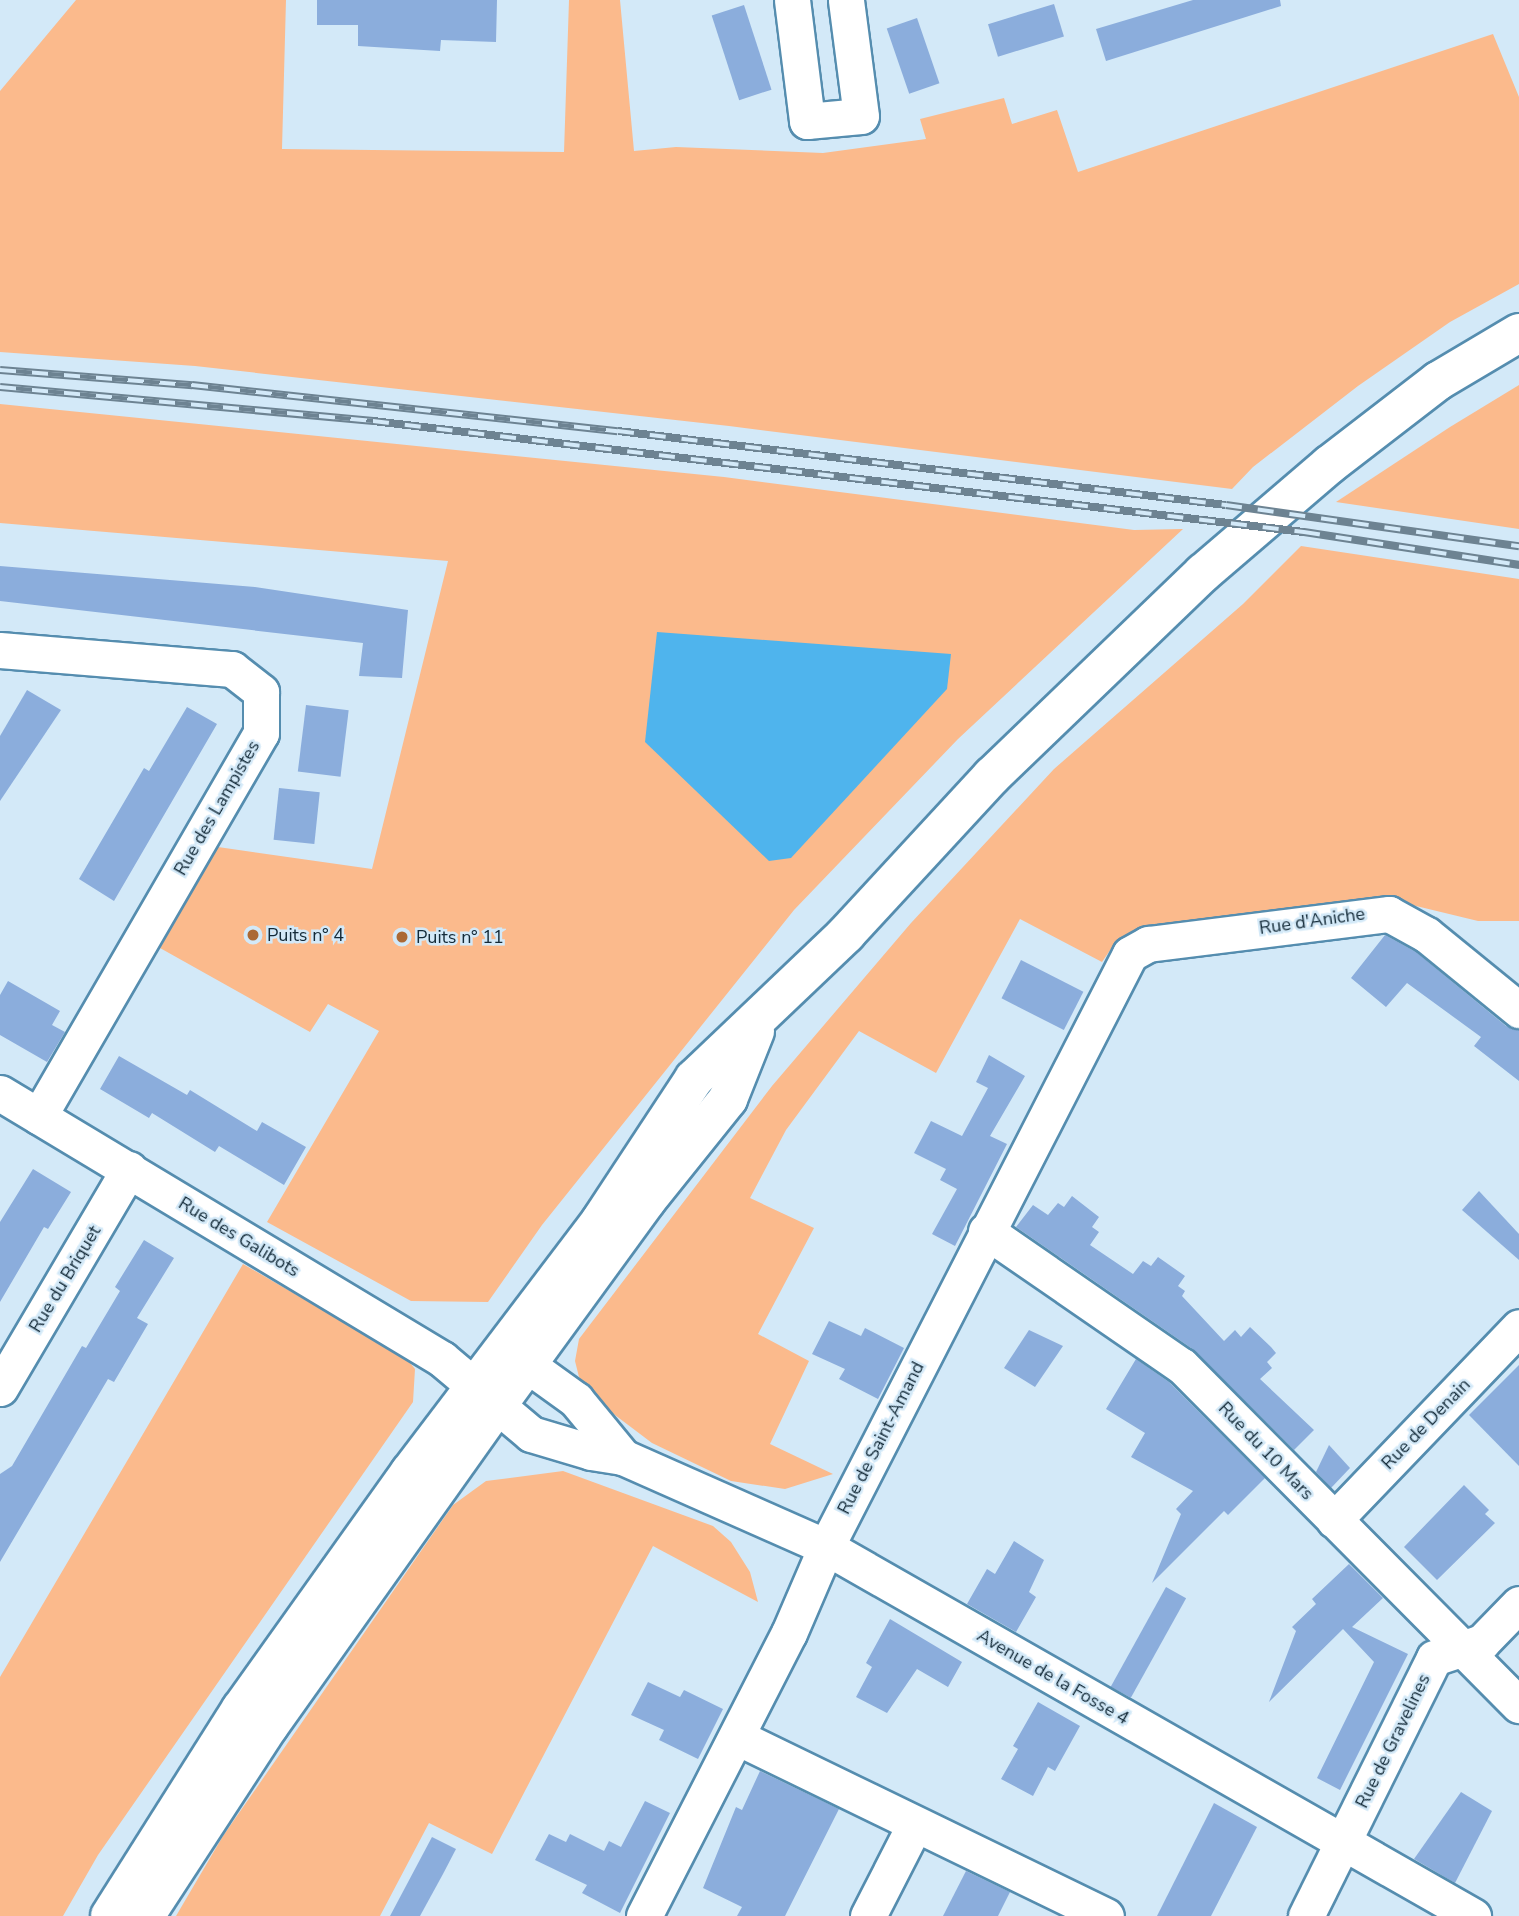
<!DOCTYPE html>
<meta charset="utf-8">
<style>
body{margin:0}
#map{position:relative;width:1519px;height:1916px;overflow:hidden;background:#d3e9f8;font-family:"Nunito Sans",sans-serif}
div>[style]{position:absolute}
[style*='--x']{left:calc(var(--x)*1px);top:calc(var(--y)*1px);width:calc(var(--w)*1px);rotate:calc(var(--a)*1deg)}
.green>*{inset:0;background:#fbba8c}
.water>*{inset:0;background:#4fb4ed}
.building>*{inset:0;background:#8baddc;transform-origin:0 0}
.roads{filter:drop-shadow(2px 0 #558daf) drop-shadow(-2px 0 #558daf) drop-shadow(0 2px #558daf) drop-shadow(0 -2px #558daf)}
.street>*{height:35px;margin:-17.5px;padding:0 17.5px;transform-origin:17.5px;border-radius:17.5px;background:#fff}
.secondary>*{height:38px;margin:-19px;padding:0 19px;transform-origin:19px;border-radius:19px;background:#fff}
.rail>*{height:8px;margin-top:-4px;transform-origin:0;background:repeating-linear-gradient(90deg,#d3e9f8 0 16px,#6d8392 0 32px);box-sizing:border-box;border-block:2px solid #6d8392}
.dots>*{width:19px;height:19px;translate:-50% -50%;box-sizing:border-box;border:4px solid #d3e9f8;border-radius:50%}
span{translate:-50% -50%;white-space:nowrap;text-align:center;line-height:1.15;-webkit-text-stroke:5px #d3e9f8;paint-order:stroke}
.street-label{font-size:18px;color:#132a38}
.poi-label{font-size:18px;color:#132a38}
.left{translate:0 -50%;text-align:left}
</style>
<div id="map">
<div class="green">
<div style="clip-path:polygon(76px 0,286px 0,282px 149px,564px 152px,569px 0,620px 0,634px 151px,676px 147px,823px 153px,926px 139px,920px 119px,1004px 98px,1012px 124px,1057px 110px,1078px 172px,1493px 34px,1519px 97px,1519px 284px,1450px 322px,1358px 386px,1253px 467px,1232px 489px,729px 426px,195px 366px,0 352px,0 91px)"></div>
<div style="clip-path:polygon(1519px 385px,1519px 529px,1336px 502px,1450px 427px)"></div>
<div style="clip-path:polygon(0 404px,724px 477px,1134px 530px,1183px 529px,958px 739px,794px 910px,542px 1225px,488px 1302px,411px 1301px,267px 1222px,379px 1031px,328px 1004px,310px 1032px,160px 948px,218px 847px,372px 869px,448px 561px,0 523px)"></div>
<div style="clip-path:polygon(1301px 546px,1519px 579px,1519px 921px,1478px 921px,1412px 905px,1367px 902px,1130px 933px,1115px 943px,1102px 962px,1020px 919px,936px 1073px,859px 1031px,786px 1130px,750px 1198px,814px 1228px,758px 1334px,809px 1361px,770px 1444px,833px 1474px,785px 1489px,731px 1481px,652px 1443px,607px 1409px,579px 1377px,575px 1361px,579px 1339px,772px 1086px,911px 923px,1054px 769px,1243px 604px)"></div>
<div style="clip-path:polygon(243px 1264px,407px 1359px,415px 1369px,413px 1402px,98px 1855px,63px 1916px,0 1916px,0 1677px)"></div>
<div style="clip-path:polygon(563px 1471px,713px 1526px,731px 1542px,750px 1572px,758px 1602px,653px 1546px,492px 1854px,429px 1823px,380px 1916px,176px 1916px,223px 1836px,453px 1505px,486px 1481px)"></div>
</div>
<div class="water">
<div style="clip-path:polygon(657px 632px,951px 654px,947px 689px,791px 858px,769px 861px,645px 742px)"></div>
</div>
<div class="building">
<div style="clip-path:polygon(317px 0,497px 0,496px 42px,441px 40px,440px 51px,358px 46px,358px 25px,317px 25px)"></div>
<div style="clip-path:polygon(1193px 0,1280px 0,1281px 6px,1106px 61px,1096px 29px)"></div>
<div style="left:1054px;top:4px;width:34px;height:69px;rotate:73deg"></div>
<div style="left:744px;top:5px;width:89px;height:34px;rotate:72deg"></div>
<div style="left:917px;top:18px;width:69px;height:32px;rotate:71deg"></div>
<div style="clip-path:polygon(0 566px,255px 587px,408px 610px,402px 678px,359px 676px,363px 643px,0 601px)"></div>
<div style="clip-path:polygon(27px 690px,61px 710px,0 801px,0 736px)"></div>
<div style="left:306px;top:705px;width:43px;height:67px;rotate:7deg"></div>
<div style="clip-path:polygon(187px 707px,217px 724px,114px 901px,79px 879px,144px 768px,149px 771px)"></div>
<div style="left:279px;top:788px;width:41px;height:52px;rotate:6deg"></div>
<div style="clip-path:polygon(1385px 935px,1416px 952px,1506px 1026px,1519px 1030px,1519px 1081px,1474px 1046px,1481px 1037px,1407px 983px,1386px 1007px,1351px 978px)"></div>
<div style="left:1021px;top:960px;width:70px;height:43px;rotate:27deg"></div>
<div style="clip-path:polygon(8px 981px,60px 1011px,52px 1025px,65px 1032px,47px 1062px,0 1035px,0 995px)"></div>
<div style="clip-path:polygon(989px 1055px,1025px 1076px,990px 1136px,1007px 1144px,955px 1246px,932px 1234px,957px 1189px,940px 1180px,946px 1169px,914px 1153px,931px 1121px,962px 1136px,988px 1088px,976px 1082px)"></div>
<div style="clip-path:polygon(119px 1056px,187px 1095px,190px 1090px,257px 1131px,262px 1122px,306px 1147px,284px 1185px,219px 1146px,215px 1152px,152px 1113px,149px 1118px,100px 1089px)"></div>
<div style="clip-path:polygon(33px 1169px,71px 1192px,48px 1229px,44px 1227px,0 1302px,0 1222px)"></div>
<div style="clip-path:polygon(1479px 1191px,1519px 1234px,1519px 1260px,1462px 1210px)"></div>
<div style="clip-path:polygon(1072px 1196px,1099px 1217px,1092px 1227px,1099px 1232px,1090px 1245px,1133px 1274px,1143px 1261px,1151px 1266px,1158px 1257px,1185px 1276px,1178px 1286px,1185px 1291px,1182px 1296px,1224px 1341px,1235px 1330px,1241px 1337px,1250px 1327px,1271px 1347px,1276px 1353px,1267px 1362px,1272px 1368px,1260px 1379px,1314px 1430px,1294px 1450px,1194px 1350px,1016px 1227px,1033px 1205px,1048px 1215px,1058px 1203px,1064px 1207px)"></div>
<div style="clip-path:polygon(144px 1240px,174px 1258px,137px 1318px,148px 1324px,114px 1382px,108px 1379px,0 1562px,0 1474px,12px 1466px,82px 1346px,86px 1348px,120px 1291px,115px 1287px)"></div>
<div style="clip-path:polygon(829px 1321px,861px 1336px,865px 1328px,904px 1348px,878px 1399px,839px 1379px,845px 1369px,812px 1354px)"></div>
<div style="clip-path:polygon(1029px 1330px,1063px 1346px,1035px 1387px,1004px 1368px)"></div>
<div style="clip-path:polygon(1136px 1359px,1169px 1382px,1265px 1478px,1228px 1515px,1224px 1511px,1152px 1583px,1181px 1514px,1176px 1509px,1193px 1491px,1131px 1457px,1145px 1433px,1106px 1409px)"></div>
<div style="clip-path:polygon(1519px 1365px,1519px 1466px,1469px 1415px)"></div>
<div style="clip-path:polygon(1329px 1445px,1350px 1468px,1331px 1488px,1316px 1472px)"></div>
<div style="clip-path:polygon(1464px 1485px,1489px 1510px,1485px 1514px,1495px 1523px,1437px 1580px,1404px 1547px)"></div>
<div style="clip-path:polygon(1014px 1541px,1044px 1560px,1029px 1592px,1036px 1597px,1016px 1632px,967px 1604px,987px 1569px,995px 1574px)"></div>
<div style="clip-path:polygon(1349px 1564px,1383px 1598px,1352px 1627px,1408px 1654px,1340px 1790px,1317px 1778px,1374px 1662px,1343px 1629px,1269px 1702px,1296px 1631px,1292px 1627px,1316px 1604px,1312px 1599px)"></div>
<div style="left:1166px;top:1587px;width:23px;height:114px;rotate:29deg"></div>
<div style="clip-path:polygon(890px 1619px,962px 1662px,948px 1687px,917px 1669px,887px 1713px,856px 1697px,872px 1667px,866px 1663px)"></div>
<div style="clip-path:polygon(648px 1682px,680px 1697px,684px 1690px,723px 1709px,698px 1759px,659px 1740px,664px 1730px,631px 1715px)"></div>
<div style="clip-path:polygon(1038px 1702px,1080px 1726px,1055px 1771px,1048px 1767px,1033px 1796px,1001px 1779px,1018px 1749px,1013px 1746px)"></div>
<div style="clip-path:polygon(760px 1771px,839px 1809px,785px 1916px,737px 1916px,742px 1907px,703px 1888px,736px 1807px,742px 1810px)"></div>
<div style="clip-path:polygon(1461px 1792px,1492px 1811px,1455px 1883px,1414px 1859px)"></div>
<div style="clip-path:polygon(645px 1801px,670px 1813px,620px 1913px,582px 1893px,587px 1885px,535px 1860px,549px 1834px,566px 1842px,570px 1834px,604px 1851px,609px 1841px,621px 1847px)"></div>
<div style="clip-path:polygon(1214px 1803px,1257px 1827px,1211px 1916px,1157px 1916px)"></div>
<div style="clip-path:polygon(432px 1837px,456px 1849px,443px 1874px,420px 1916px,390px 1916px)"></div>
<div style="clip-path:polygon(966px 1871px,1010px 1892px,998px 1916px,943px 1916px)"></div>
</div>
<div class="roads">
<div class="street">
<div style="--x:792;--y:0;--w:122;--a:82.9"></div>
<div style="--x:807;--y:121;--w:54;--a:-5.3"></div>
<div style="--x:861;--y:116;--w:117;--a:-97.4"></div>
<div style="--x:0;--y:650;--w:233;--a:4.7"></div>
<div style="--x:232;--y:669;--w:37;--a:38"></div>
<div style="--x:261;--y:692;--w:41;--a:90"></div>
<div style="--x:261;--y:733;--w:443;--a:120.1"></div>
<div style="--x:0;--y:1093;--w:516;--a:31.04"></div>
<div style="--x:442;--y:1359;--w:116;--a:40.1"></div>
<div style="--x:531;--y:1434;--w:63;--a:16.7"></div>
<div style="--x:591;--y:1452;--w:32;--a:9"></div>
<div style="--x:623;--y:1457;--w:222;--a:23.9"></div>
<div style="--x:826;--y:1547;--w:745;--a:29.7"></div>
<div style="--x:986;--y:1231;--w:238;--a:34.6"></div>
<div style="--x:1182;--y:1366;--w:478;--a:45.2"></div>
<div style="--x:504;--y:1348;--w:89;--a:35.8"></div>
<div style="--x:576;--y:1400;--w:74;--a:50.5"></div>
<div style="--x:0;--y:1388;--w:254;--a:-59.5"></div>
<div style="--x:1334;--y:1520;--w:267;--a:-46.2"></div>
<div style="--x:737;--y:1737;--w:410;--a:25.9"></div>
<div style="--x:644;--y:1916;--w:318;--a:-62.9"></div>
<div style="--x:789;--y:1633;--w:94;--a:-66.7"></div>
<div style="--x:826;--y:1547;--w:666;--a:-62.86"></div>
<div style="--x:1130;--y:954;--w:21;--a:-29"></div>
<div style="--x:1148;--y:944;--w:243;--a:-7.1"></div>
<div style="--x:1389;--y:914;--w:43;--a:28.9"></div>
<div style="--x:1427;--y:935;--w:119;--a:39.2"></div>
<div style="--x:868;--y:1916;--w:101;--a:-62.9"></div>
<div style="--x:1306;--y:1916;--w:288;--a:-63.6"></div>
<div style="--x:1434;--y:1658;--w:51;--a:-18.4"></div>
<div style="--x:1482;--y:1642;--w:53;--a:-45.8"></div>
</div>
<div class="secondary">
<div style="--x:110;--y:1916;--w:245;--a:-57.7"></div>
<div style="--x:241;--y:1709;--w:291;--a:-54.5"></div>
<div style="--x:410;--y:1472;--w:316;--a:-52.8"></div>
<div style="--x:601;--y:1220;--w:169;--a:-56.6"></div>
<div style="--x:694;--y:1079;--w:210;--a:-43.6"></div>
<div style="--x:846;--y:934;--w:215;--a:-47.3"></div>
<div style="--x:992;--y:776;--w:293;--a:-43.9"></div>
<div style="--x:1203;--y:573;--w:166;--a:-40.6"></div>
<div style="--x:1329;--y:465;--w:138;--a:-37.6"></div>
<div style="--x:1438;--y:381;--w:94;--a:-30.7"></div>
<div style="--x:145;--y:1916;--w:227;--a:-56.9"></div>
<div style="--x:269;--y:1726;--w:392;--a:-54.6"></div>
<div style="--x:496;--y:1407;--w:255;--a:-53.9"></div>
<div style="--x:646;--y:1201;--w:131;--a:-51.2"></div>
<div style="--x:728;--y:1099;--w:73;--a:-68.3"></div>
</div>
</div>
<div class="rail">
<div style="--x:0;--y:370;--w:193;--a:4.5"></div>
<div style="--x:192;--y:385;--w:428;--a:6.2"></div>
<div style="--x:618;--y:431;--w:612;--a:6.94"></div>
<div style="--x:1226;--y:505;--w:296;--a:8"></div>
<div style="--x:0;--y:387;--w:375;--a:5.2"></div>
<div style="--x:373;--y:421;--w:938;--a:6.8"></div>
<div style="--x:1304;--y:532;--w:218;--a:8.7"></div>
</div>
<div class="dots">
<div style="left:253px;top:935px;background:#ab6935"></div>
<div style="left:402px;top:937px;background:#ab6935"></div>
</div>
<div class="street-label">
<span style="left:217px;top:808px;rotate:-60deg">Rue des Lampistes</span>
<span style="left:1312px;top:921px;rotate:-8deg">Rue d'Aniche</span>
<span style="left:239px;top:1237px;rotate:31deg">Rue des Galibots</span>
<span style="left:65px;top:1279px;rotate:-59deg">Rue du Briquet</span>
<span style="left:1426px;top:1424px;rotate:-46deg">Rue de Denain</span>
<span style="left:881px;top:1438px;rotate:-63deg">Rue de Saint-Amand</span>
<span style="left:1266px;top:1451px;rotate:46deg">Rue du 10 Mars</span>
<span style="left:1053px;top:1677px;rotate:30deg">Avenue de la Fosse 4</span>
<span style="left:1393px;top:1741px;rotate:-64deg">Rue de Gravelines</span>
</div>
<div class="poi-label">
<span class="left" style="left:267px;top:935px">Puits n° 4</span>
<span class="left" style="left:416px;top:937px">Puits n° 11</span>
</div>
</div>
